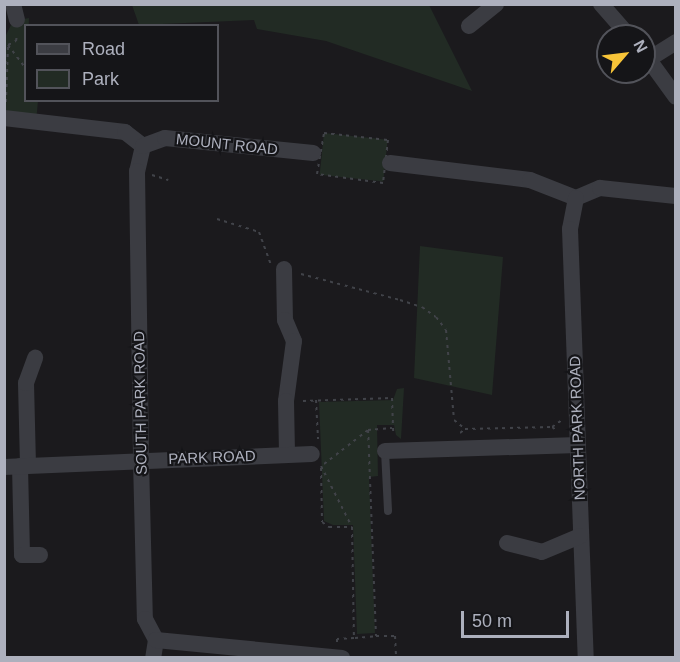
<!DOCTYPE html>
<style>
body{margin:0}
#map{position:relative;width:680px;height:662px;overflow:hidden;background:#1b1a1d;font-family:Arial,sans-serif}
div>[style]{position:absolute}
[style*='--x']{left:calc(var(--x)*1px);top:calc(var(--y)*1px);width:calc(var(--w)*1px);rotate:calc(var(--a)*1deg)}
.green>*{inset:0;background:#222b24;transform-origin:0 0}
.path>*{height:2px;margin-top:-1px;transform-origin:0;background:repeating-linear-gradient(90deg,#414349 0 3px,transparent 0 7.5px)}
.service>*{height:8px;margin:-4px;padding:0 4px;transform-origin:4px;border-radius:4px;background:#3b3c42}
.minor>*{height:16px;margin:-8px;padding:0 8px;transform-origin:8px;border-radius:8px;background:#3b3c42}
span{translate:-50% -50%;white-space:nowrap;text-align:center;line-height:1.15;-webkit-text-stroke:4.5px #151518;paint-order:stroke}
.street-label{font-size:15px;color:#adb0bd}
.frame{position:absolute;inset:0;border:6px solid #adb0bd;pointer-events:none}
.legend{position:absolute;left:24px;top:24px;width:195px;height:78px;box-sizing:border-box;background:#151518;border:2px solid #52535a;margin:0;padding:8px 10px;list-style:none;font-size:18px;color:#adb0bd}
.legend li{display:flex;align-items:center;gap:12px;height:30px}
.legend b{width:30px;border:2px solid #52535a}
.north{position:absolute;left:596px;top:24px;width:60px;height:60px;box-sizing:border-box;background:#151518;border:2px solid #52535a;border-radius:50%;rotate:62deg;font-size:16px;font-weight:700;line-height:24px;text-align:center;color:#adb0bd}
.north::after{content:'';display:block;margin:auto;width:21px;height:27px;background:#f7c438;clip-path:polygon(50% 0,100% 100%,50% 72%,0 100%)}
.scale{position:absolute;left:461px;top:611px;width:108px;height:27px;box-sizing:border-box;border:3px solid #adb0bd;border-top:0;padding-left:8px;font-size:18px;line-height:21px;white-space:nowrap;color:#adb0bd;-webkit-text-stroke:4px #151518;paint-order:stroke}
</style>
<div id="map">
<div class="green">
<div style="clip-path:polygon(132px 5px,429px 5px,472px 91px,326px 41px,257px 29px,254px 20px,139px 25px)"></div>
<div style="clip-path:polygon(29px 18px,26px 100px,38px 101px,36px 122px,5px 118px,4px 39px,13px 21px)"></div>
<div style="left:324px;top:133px;width:64px;height:42px;rotate:6deg"></div>
<div style="clip-path:polygon(420px 246px,503px 257px,492px 395px,414px 378px)"></div>
<div style="clip-path:polygon(404px 388px,401px 439px,396px 435px,394px 425px,377px 425px,378px 476px,369px 477px,375px 633px,357px 634px,353px 525px,333px 525px,324px 521px,319px 402px,393px 400px,397px 389px)"></div>
</div>
<div class="path">
<div style="--x:8;--y:45;--w:30;--a:53"></div>
<div style="--x:6;--y:102;--w:57;--a:-88"></div>
<div style="--x:8;--y:45;--w:9;--a:-27"></div>
<div style="--x:16;--y:41;--w:6;--a:-81"></div>
<div style="--x:324;--y:133;--w:64;--a:6.2"></div>
<div style="--x:388;--y:140;--w:43;--a:96.6"></div>
<div style="--x:383;--y:183;--w:67;--a:-172.2"></div>
<div style="--x:317;--y:174;--w:42;--a:-80.3"></div>
<div style="--x:152;--y:175;--w:17;--a:17"></div>
<div style="--x:217;--y:219;--w:44;--a:17.2"></div>
<div style="--x:259;--y:232;--w:33;--a:70"></div>
<div style="--x:301;--y:274;--w:102;--a:14.7"></div>
<div style="--x:400;--y:300;--w:23;--a:18"></div>
<div style="--x:422;--y:307;--w:17;--a:36"></div>
<div style="--x:436;--y:317;--w:16;--a:52"></div>
<div style="--x:446;--y:330;--w:90;--a:84.9"></div>
<div style="--x:454;--y:420;--w:14;--a:39"></div>
<div style="--x:316;--y:400;--w:39;--a:87"></div>
<div style="--x:303;--y:401;--w:89;--a:-1.9"></div>
<div style="--x:392;--y:398;--w:37;--a:88"></div>
<div style="--x:552;--y:427;--w:12;--a:-35"></div>
<div style="--x:368;--y:430;--w:19;--a:87"></div>
<div style="--x:460;--y:433;--w:6;--a:-39"></div>
<div style="--x:465;--y:429;--w:87;--a:-1.3"></div>
<div style="--x:552;--y:427;--w:5;--a:37"></div>
<div style="--x:369;--y:454;--w:182;--a:87.8"></div>
<div style="--x:376;--y:636;--w:19;--a:0"></div>
<div style="--x:395;--y:636;--w:22;--a:87"></div>
<div style="--x:324;--y:464;--w:56;--a:-37.7"></div>
<div style="--x:368;--y:430;--w:24;--a:-5"></div>
<div style="--x:321;--y:466;--w:68;--a:63.1"></div>
<div style="--x:352;--y:527;--w:111;--a:89"></div>
<div style="--x:354;--y:638;--w:17;--a:177"></div>
<div style="--x:337;--y:639;--w:4;--a:90"></div>
<div style="--x:321;--y:468;--w:54;--a:88.9"></div>
<div style="--x:322;--y:522;--w:9;--a:36"></div>
<div style="--x:329;--y:527;--w:22;--a:0"></div>
<div style="--x:355;--y:638;--w:21;--a:-5"></div>
</div>
<div class="service">
<div style="--x:385;--y:451;--w:60;--a:87.1"></div>
</div>
<div class="minor">
<div style="--x:13;--y:4;--w:16;--a:76"></div>
<div style="--x:601;--y:4;--w:43;--a:48.8"></div>
<div style="--x:469;--y:26;--w:35;--a:-39"></div>
<div style="--x:644;--y:53;--w:54;--a:54"></div>
<div style="--x:649;--y:59;--w:32;--a:-32"></div>
<div style="--x:4;--y:118;--w:122;--a:6.6"></div>
<div style="--x:125;--y:132;--w:23;--a:38"></div>
<div style="--x:143;--y:146;--w:26;--a:103"></div>
<div style="--x:137;--y:171;--w:289;--a:89.2"></div>
<div style="--x:141;--y:460;--w:159;--a:88.6"></div>
<div style="--x:145;--y:619;--w:24;--a:62"></div>
<div style="--x:156;--y:640;--w:18;--a:99"></div>
<div style="--x:143;--y:146;--w:23;--a:-20"></div>
<div style="--x:165;--y:138;--w:149;--a:5.8"></div>
<div style="--x:390;--y:163;--w:141;--a:6.9"></div>
<div style="--x:530;--y:180;--w:49;--a:21.4"></div>
<div style="--x:576;--y:198;--w:26;--a:-23"></div>
<div style="--x:600;--y:188;--w:76;--a:6"></div>
<div style="--x:576;--y:198;--w:32;--a:101"></div>
<div style="--x:570;--y:229;--w:429;--a:87.9"></div>
<div style="--x:284;--y:269;--w:51;--a:88.9"></div>
<div style="--x:285;--y:320;--w:23;--a:67"></div>
<div style="--x:294;--y:341;--w:61;--a:97.6"></div>
<div style="--x:286;--y:401;--w:53;--a:88.9"></div>
<div style="--x:385;--y:451;--w:193;--a:-1.8"></div>
<div style="--x:28;--y:465;--w:82;--a:-91.4"></div>
<div style="--x:26;--y:383;--w:27;--a:-70"></div>
<div style="--x:20;--y:466;--w:89;--a:88.7"></div>
<div style="--x:22;--y:555;--w:18;--a:0"></div>
<div style="--x:4;--y:467;--w:308;--a:-2.4"></div>
<div style="--x:507;--y:543;--w:36;--a:14"></div>
<div style="--x:542;--y:552;--w:41;--a:-22.8"></div>
<div style="--x:156;--y:640;--w:187;--a:5.5"></div>
</div>
<div class="street-label">
<span style="left:227px;top:144px;rotate:6deg">MOUNT ROAD</span>
<span style="left:140px;top:403px;rotate:-91deg">SOUTH PARK ROAD</span>
<span style="left:577px;top:428px;rotate:-92deg">NORTH PARK ROAD</span>
<span style="left:212px;top:457px;rotate:-2deg">PARK ROAD</span>
</div>
<div class="frame"></div>
<ul class="legend">
<li><b style="height:8px;background:#3b3c42"></b>Road</li>
<li><b style="height:16px;background:#222b24"></b>Park</li>
</ul>
<div class="north">N</div>
<div class="scale">50 m</div>
</div>
